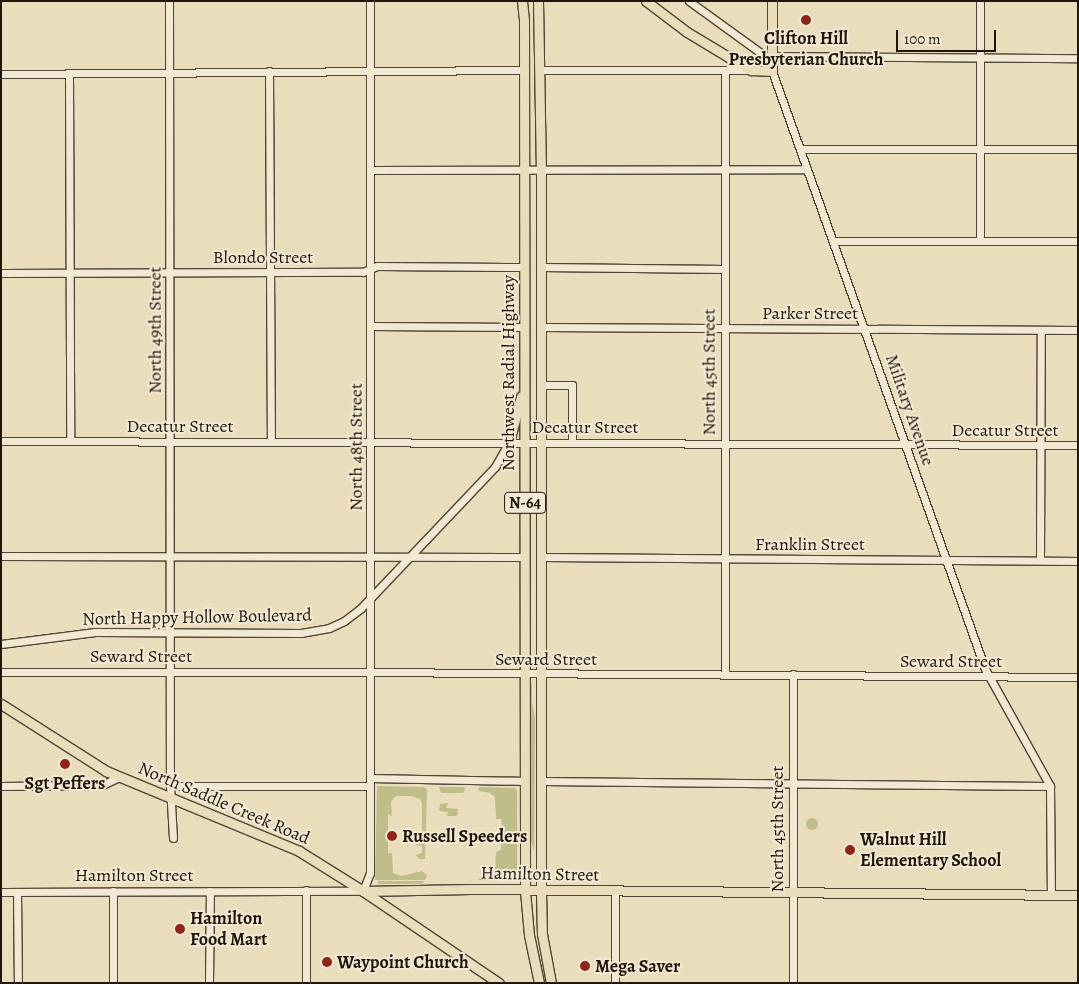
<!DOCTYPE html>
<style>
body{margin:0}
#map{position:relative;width:1079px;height:984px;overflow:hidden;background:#e9ddbc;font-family:Alegreya,serif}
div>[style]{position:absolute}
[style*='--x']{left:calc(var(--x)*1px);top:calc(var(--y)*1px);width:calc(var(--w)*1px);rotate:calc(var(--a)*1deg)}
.green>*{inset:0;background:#bfbe8b}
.round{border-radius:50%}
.roads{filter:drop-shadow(1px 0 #524735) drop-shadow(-1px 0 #524735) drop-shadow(0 1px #524735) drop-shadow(0 -1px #524735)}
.minor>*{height:7px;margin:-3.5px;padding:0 3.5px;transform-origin:3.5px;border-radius:3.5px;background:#f1e9d3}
.major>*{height:9px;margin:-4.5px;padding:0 4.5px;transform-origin:4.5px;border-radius:4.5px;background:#e9ddbc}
.dots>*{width:14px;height:14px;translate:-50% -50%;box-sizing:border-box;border:2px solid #f1e9d3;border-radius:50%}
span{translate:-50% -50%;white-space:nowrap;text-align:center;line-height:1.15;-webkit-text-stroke:4px #f1e9d3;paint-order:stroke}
.shield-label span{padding:1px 4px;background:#f1e9d3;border:1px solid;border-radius:4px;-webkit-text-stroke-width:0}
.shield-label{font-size:16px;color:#1f1508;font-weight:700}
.poi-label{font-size:18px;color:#1f1508;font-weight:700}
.left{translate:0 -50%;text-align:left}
.street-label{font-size:18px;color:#1f1508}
.frame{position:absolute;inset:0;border:2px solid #1f1508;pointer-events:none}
.scale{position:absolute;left:896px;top:30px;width:100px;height:22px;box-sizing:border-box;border:2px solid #1f1508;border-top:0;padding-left:6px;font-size:15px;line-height:18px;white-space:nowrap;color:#1f1508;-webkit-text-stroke:4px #f1e9d3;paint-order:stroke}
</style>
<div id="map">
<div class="green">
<div style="clip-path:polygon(530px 684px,532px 684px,532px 701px,535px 718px,534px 852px,530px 836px)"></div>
<div style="clip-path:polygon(377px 786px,423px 787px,427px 789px,425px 859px,419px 859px,416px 855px,422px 853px,422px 846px,416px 845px,417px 838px,422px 833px,422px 803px,420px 799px,411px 796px,396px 796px,391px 802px,392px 816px,388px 814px,388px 853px,392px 853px,393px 873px,402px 876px,422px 871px,427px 875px,425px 880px,375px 880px)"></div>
<div style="clip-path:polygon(439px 787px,464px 787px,465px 790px,463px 793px,441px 793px)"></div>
<div style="clip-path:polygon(481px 787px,515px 788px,517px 790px,517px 870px,513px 871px,514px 879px,511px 881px,478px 880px,481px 876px,490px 875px,495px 871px,496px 852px,501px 850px,502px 826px,501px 819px,496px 819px,495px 797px,490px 793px,479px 791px,478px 788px)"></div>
<div style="clip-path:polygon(448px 803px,446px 808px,458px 809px,457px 816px,447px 816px,448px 812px,439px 811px,440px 804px)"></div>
<div class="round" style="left:806px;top:818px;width:12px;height:12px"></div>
<div style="clip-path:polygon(378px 881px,424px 881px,424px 882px,421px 884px,378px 884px)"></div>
</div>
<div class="roads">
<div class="minor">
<div style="--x:169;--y:1;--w:785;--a:89.93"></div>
<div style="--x:170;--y:786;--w:52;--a:86.7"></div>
<div style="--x:689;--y:1;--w:94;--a:35.9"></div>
<div style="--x:765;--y:56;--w:313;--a:0.4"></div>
<div style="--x:540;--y:70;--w:211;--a:0"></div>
<div style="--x:269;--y:71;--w:370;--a:89.7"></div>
<div style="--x:772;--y:71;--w:635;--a:70.39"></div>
<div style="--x:985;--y:669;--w:134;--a:60.9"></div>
<div style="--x:1050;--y:786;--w:109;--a:89.5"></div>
<div style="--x:69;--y:73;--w:368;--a:89.8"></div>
<div style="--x:1;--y:74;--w:523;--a:-0.44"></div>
<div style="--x:800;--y:149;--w:278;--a:0"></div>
<div style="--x:371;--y:170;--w:436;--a:-0.1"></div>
<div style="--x:833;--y:241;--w:245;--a:0"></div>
<div style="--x:980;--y:241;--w:240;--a:-90"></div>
<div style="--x:541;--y:267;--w:184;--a:0.6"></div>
<div style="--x:1;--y:273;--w:362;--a:-0.2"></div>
<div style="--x:363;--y:272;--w:15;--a:-23"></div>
<div style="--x:377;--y:266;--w:147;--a:0.4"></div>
<div style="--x:371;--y:326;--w:153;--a:0.4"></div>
<div style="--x:541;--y:327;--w:537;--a:0.32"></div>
<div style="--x:541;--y:385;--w:31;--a:0"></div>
<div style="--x:572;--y:385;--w:57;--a:90"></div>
<div style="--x:1;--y:441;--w:1077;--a:0.21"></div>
<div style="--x:1;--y:556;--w:524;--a:0.11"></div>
<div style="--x:542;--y:557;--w:536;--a:0.43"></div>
<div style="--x:1040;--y:560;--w:230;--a:-89.8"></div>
<div style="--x:1;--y:644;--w:95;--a:-7.3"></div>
<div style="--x:95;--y:632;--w:206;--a:0.3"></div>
<div style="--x:301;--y:633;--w:28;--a:-10"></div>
<div style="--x:329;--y:628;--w:17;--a:-25"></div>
<div style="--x:344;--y:621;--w:21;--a:-37"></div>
<div style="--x:361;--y:608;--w:195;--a:-46.5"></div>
<div style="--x:495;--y:467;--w:29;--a:-61"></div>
<div style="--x:1;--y:672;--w:360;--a:0"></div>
<div style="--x:361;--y:672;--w:717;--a:0.4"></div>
<div style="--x:725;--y:674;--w:604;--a:-90"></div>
<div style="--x:370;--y:778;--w:155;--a:1.1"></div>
<div style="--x:541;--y:781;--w:509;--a:0.56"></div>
<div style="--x:1;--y:786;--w:101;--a:-0.6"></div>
<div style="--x:102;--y:785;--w:19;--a:-25"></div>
<div style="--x:170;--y:786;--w:199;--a:0"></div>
<div style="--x:113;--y:891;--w:92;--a:90"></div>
<div style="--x:1;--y:892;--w:362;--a:-0.2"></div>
<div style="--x:363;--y:891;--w:19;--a:-69"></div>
<div style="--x:370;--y:873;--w:872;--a:-90"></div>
<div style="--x:17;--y:892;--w:91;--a:89.4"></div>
<div style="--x:209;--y:983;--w:92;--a:-89.4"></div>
<div style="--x:306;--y:983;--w:93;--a:-90"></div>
<div style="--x:615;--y:983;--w:91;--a:-90"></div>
<div style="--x:793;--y:983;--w:309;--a:-90"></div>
</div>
<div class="major">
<div style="--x:522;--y:1;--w:20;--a:84"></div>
<div style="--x:524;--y:21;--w:870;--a:89.93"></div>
<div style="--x:525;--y:891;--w:44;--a:84.8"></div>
<div style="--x:529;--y:935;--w:49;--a:78.2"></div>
<div style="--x:538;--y:1;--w:169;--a:89"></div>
<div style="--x:541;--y:170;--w:721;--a:90"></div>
<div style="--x:541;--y:891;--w:43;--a:88.7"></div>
<div style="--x:542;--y:934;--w:50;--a:79.6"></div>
<div style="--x:646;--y:1;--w:51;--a:37.1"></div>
<div style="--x:687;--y:32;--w:68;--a:31.1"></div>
<div style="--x:745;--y:67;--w:7;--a:27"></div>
<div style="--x:751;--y:70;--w:21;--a:3"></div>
<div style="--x:772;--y:71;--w:70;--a:-90"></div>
<div style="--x:509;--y:442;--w:47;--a:-75.1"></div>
<div style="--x:1;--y:704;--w:125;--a:32.5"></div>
<div style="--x:106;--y:771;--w:209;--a:22.5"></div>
<div style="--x:299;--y:851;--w:75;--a:32"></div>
<div style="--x:363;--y:891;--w:164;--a:34.1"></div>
<div style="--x:363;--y:891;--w:108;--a:-1.1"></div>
<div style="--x:471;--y:889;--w:607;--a:0.57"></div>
</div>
</div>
<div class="dots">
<div style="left:806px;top:20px;background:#8f2418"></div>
<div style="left:65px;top:764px;background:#8f2418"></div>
<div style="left:392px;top:836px;background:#8f2418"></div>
<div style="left:850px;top:850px;background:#8f2418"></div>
<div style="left:180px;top:929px;background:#8f2418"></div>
<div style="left:327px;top:962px;background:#8f2418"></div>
<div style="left:585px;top:966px;background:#8f2418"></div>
</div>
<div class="shield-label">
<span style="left:525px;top:503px">N-64</span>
</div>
<div class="poi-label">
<span style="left:806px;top:49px">Clifton Hill<br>Presbyterian Church</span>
<span style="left:65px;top:783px">Sgt Peffers</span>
<span class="left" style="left:402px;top:836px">Russell Speeders</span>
<span class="left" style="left:860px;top:850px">Walnut Hill<br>Elementary School</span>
<span class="left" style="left:190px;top:929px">Hamilton<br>Food Mart</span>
<span class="left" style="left:337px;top:962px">Waypoint Church</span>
<span class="left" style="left:595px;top:966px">Mega Saver</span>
</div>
<div class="street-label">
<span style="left:263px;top:257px">Blondo Street</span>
<span style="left:810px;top:313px">Parker Street</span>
<span style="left:155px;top:330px;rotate:-90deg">North 49th Street</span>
<span style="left:709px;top:372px;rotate:-90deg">North 45th Street</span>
<span style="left:508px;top:373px;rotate:-90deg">Northwest Radial Highway</span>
<span style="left:910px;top:410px;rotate:71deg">Military Avenue</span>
<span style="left:180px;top:426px">Decatur Street</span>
<span style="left:585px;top:427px">Decatur Street</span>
<span style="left:1005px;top:430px">Decatur Street</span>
<span style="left:356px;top:447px;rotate:-90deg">North 48th Street</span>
<span style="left:810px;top:544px">Franklin Street</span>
<span style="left:197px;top:617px;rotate:-1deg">North Happy Hollow Boulevard</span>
<span style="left:141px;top:656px">Seward Street</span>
<span style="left:546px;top:659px">Seward Street</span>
<span style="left:951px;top:661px">Seward Street</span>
<span style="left:224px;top:803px;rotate:23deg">North Saddle Creek Road</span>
<span style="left:777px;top:829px;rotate:-90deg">North 45th Street</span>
<span style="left:540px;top:874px;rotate:1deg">Hamilton Street</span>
<span style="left:134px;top:875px">Hamilton Street</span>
</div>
<div class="frame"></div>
<div class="scale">100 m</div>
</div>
